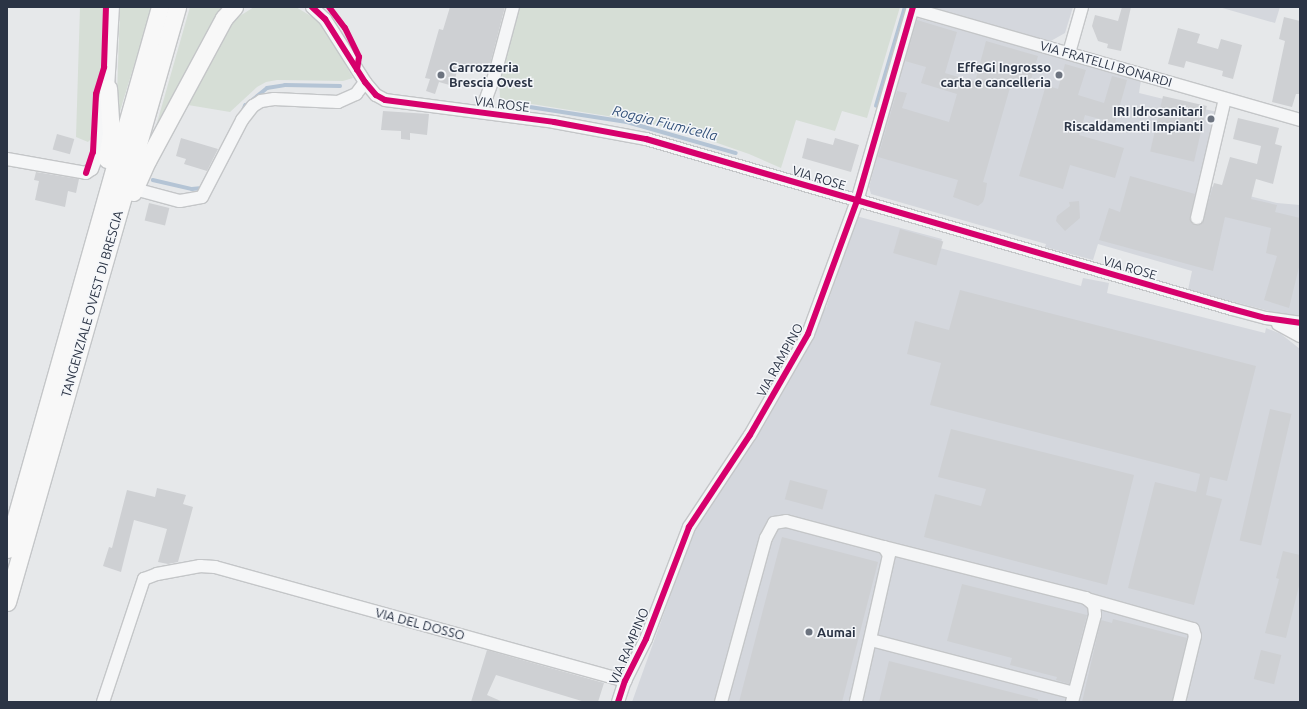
<!DOCTYPE html>
<style>
body{margin:0}
#map{position:relative;width:1307px;height:709px;overflow:hidden;background:#e6e8ea;font-family:Ubuntu,sans-serif}
div>[style]{position:absolute}
[style*='--x']{left:calc(var(--x)*1px);top:calc(var(--y)*1px);width:calc(var(--w)*1px);rotate:calc(var(--a)*1deg)}
.built>*{inset:0;background:#d4d7dd}
.green>*{inset:0;background:#d6ded6}
.stream>*{height:3.5px;margin:-1.75px;padding:0 1.75px;transform-origin:1.75px;border-radius:1.75px;background:#b4c4d5}
.building>*{inset:0;background:#ced0d3;transform-origin:0 0}
.roads{filter:drop-shadow(1px 0 #c4c6c8) drop-shadow(-1px 0 #c4c6c8) drop-shadow(0 1px #c4c6c8) drop-shadow(0 -1px #c4c6c8)}
.minor>*{height:12px;margin:-6px;padding:0 6px;transform-origin:6px;border-radius:6px;background:#f5f6f7}
.highway>*{height:17px;margin:-8.5px;padding:0 8.5px;transform-origin:8.5px;border-radius:8.5px;background:#f8f8f8}
.cycleway>*{height:6px;margin:-3px;padding:0 3px;transform-origin:3px;border-radius:3px;background:#d6006c}
.dots>*{width:11px;height:11px;translate:-50% -50%;box-sizing:border-box;border:2px solid #f4f6f9;border-radius:50%}
span{translate:-50% -50%;white-space:nowrap;text-align:center;line-height:1.15;-webkit-text-stroke:3px #f4f6f9;paint-order:stroke}
.street-label{font-size:13px;color:#2b3445}
.poi-label{font-size:13px;color:#2b3445;font-weight:700}
.left{translate:0 -50%;text-align:left}
.right{translate:-100% -50%;text-align:right}
.water-label{font-size:14px;color:#34527a;font-style:italic}
.frame{position:absolute;inset:0;border:8px solid #2b3445;pointer-events:none}
</style>
<div id="map">
<div class="built">
<div style="clip-path:polygon(931px 7px,1073px 7px,1065px 33px,1049px 42px)"></div>
<div style="clip-path:polygon(1219px 7px,1280px 7px,1275px 23px)"></div>
<div style="clip-path:polygon(914px 17px,1141px 80px,1139px 93px,1217px 112px,1202px 184px,1277px 203px,1300px 205px,1300px 319px,1188px 290px,1192px 271px,1098px 244px,1093px 260px,1045px 247px,1046px 244px,871px 194px,869px 187px)"></div>
<div style="clip-path:polygon(856px 216px,942px 239px,940px 248px,1081px 286px,1083px 278px,1109px 283px,1107px 293px,1265px 333px,1266px 328px,1281px 334px,1300px 349px,1300px 702px,632px 702px,695px 527px,763px 427px,793px 374px,822px 317px,818px 315px,822px 306px,826px 308px)"></div>
</div>
<div class="green">
<div style="clip-path:polygon(80px 7px,104px 7px,102px 68px,94px 95px,92px 138px,88px 142px,76px 137px)"></div>
<div style="clip-path:polygon(120px 7px,152px 7px,116px 124px)"></div>
<div style="clip-path:polygon(190px 7px,228px 7px,153px 137px)"></div>
<div style="clip-path:polygon(254px 7px,296px 7px,314px 18px,327px 32px,353px 78px,343px 81px,277px 80px,266px 82px,257px 87px,230px 112px,188px 105px,235px 19px)"></div>
<div style="clip-path:polygon(517px 7px,900px 7px,867px 118px,842px 111px,835px 131px,796px 120px,781px 168px,749px 154px,700px 137px,645px 122px,500px 99px,499px 77px)"></div>
</div>
<div class="stream">
<div style="--x:517;--y:105;--w:111;--a:8.8"></div>
<div style="--x:627;--y:122;--w:113;--a:15.9"></div>
<div style="--x:876;--y:106;--w:103;--a:-73.7"></div>
<div style="--x:242;--y:113;--w:8;--a:-67"></div>
<div style="--x:245;--y:106;--w:28;--a:-39"></div>
<div style="--x:267;--y:88;--w:18;--a:-9"></div>
<div style="--x:285;--y:85;--w:55;--a:1"></div>
<div style="--x:153;--y:180;--w:40;--a:13"></div>
<div style="--x:192;--y:189;--w:10;--a:-6"></div>
</div>
<div class="building">
<div style="clip-path:polygon(450px 7px,505px 7px,488px 72px,459px 64px,453px 86px,439px 82px,435px 94px,426px 91px,430px 79px,425px 78px,439px 29px,443px 30px)"></div>
<div style="clip-path:polygon(1122px 7px,1131px 7px,1121px 51px,1107px 48px,1108px 44px,1098px 41px,1092px 26px,1095px 15px,1118px 21px)"></div>
<div style="clip-path:polygon(1284px 17px,1300px 21px,1300px 94px,1296px 94px,1292px 107px,1272px 102px,1285px 41px,1279px 39px)"></div>
<div style="clip-path:polygon(917px 20px,957px 32px,945px 73px,975px 82px,986px 41px,1038px 56px,1028px 89px,1011px 84px,983px 182px,987px 183px,985px 196px,983px 202px,978px 206px,953px 197px,958px 180px,878px 157px,897px 91px,907px 93px,902px 108px,949px 122px,957px 94px,921px 83px,926px 67px,905px 61px)"></div>
<div style="clip-path:polygon(1178px 28px,1200px 34px,1197px 43px,1218px 49px,1221px 39px,1242px 45px,1233px 79px,1222px 76px,1223px 71px,1186px 61px,1184px 68px,1168px 64px)"></div>
<div style="clip-path:polygon(1065px 64px,1086px 70px,1078px 95px,1104px 103px,1112px 76px,1127px 80px,1115px 123px,1085px 115px,1079px 135px,1124px 148px,1115px 178px,1070px 165px,1063px 189px,1019px 176px,1046px 85px,1058px 89px)"></div>
<div style="left:1163px;top:96px;width:45px;height:57px;rotate:13deg"></div>
<div style="clip-path:polygon(383px 111px,429px 114px,427px 135px,410px 133px,410px 140px,401px 139px,401px 131px,381px 130px)"></div>
<div style="clip-path:polygon(1238px 118px,1279px 128px,1275px 144px,1282px 146px,1273px 184px,1256px 179px,1251px 199px,1277px 205px,1275px 212px,1300px 218px,1300px 263px,1289px 308px,1264px 300px,1277px 256px,1266px 253px,1271px 228px,1225px 217px,1213px 271px,1099px 240px,1109px 208px,1120px 212px,1130px 176px,1195px 194px,1190px 220px,1195px 225px,1202px 223px,1214px 183px,1222px 185px,1230px 157px,1257px 164px,1261px 146px,1233px 139px)"></div>
<div style="left:57px;top:134px;width:18px;height:16px;rotate:16deg"></div>
<div style="clip-path:polygon(181px 138px,218px 149px,207px 171px,184px 164px,186px 159px,176px 156px)"></div>
<div style="clip-path:polygon(807px 138px,833px 145px,835px 138px,859px 145px,851px 172px,802px 158px)"></div>
<div style="clip-path:polygon(36px 172px,79px 179px,76px 193px,68px 191px,65px 207px,35px 200px,39px 181px,34px 180px)"></div>
<div style="clip-path:polygon(1079px 201px,1080px 218px,1065px 231px,1056px 221px,1057px 216px,1070px 206px,1069px 202px)"></div>
<div style="left:149px;top:203px;width:21px;height:18px;rotate:14deg"></div>
<div style="left:900px;top:229px;width:45px;height:25px;rotate:16deg"></div>
<div style="clip-path:polygon(960px 290px,1256px 366px,1227px 481px,1210px 477px,1206px 495px,1222px 499px,1194px 605px,1128px 588px,1155px 482px,1196px 492px,1200px 474px,930px 405px,941px 363px,907px 354px,915px 321px,949px 330px)"></div>
<div style="left:1270px;top:409px;width:22px;height:135px;rotate:13deg"></div>
<div style="clip-path:polygon(951px 429px,1134px 475px,1107px 585px,924px 537px,935px 494px,981px 506px,986px 489px,938px 477px)"></div>
<div style="left:790px;top:480px;width:39px;height:20px;rotate:15deg"></div>
<div style="clip-path:polygon(157px 488px,186px 495px,183px 504px,193px 507px,178px 562px,168px 564px,158px 562px,167px 529px,134px 520px,121px 572px,103px 566px,109px 547px,112px 548px,127px 490px,155px 497px)"></div>
<div style="clip-path:polygon(782px 537px,878px 562px,842px 702px,739px 702px)"></div>
<div style="clip-path:polygon(1283px 551px,1300px 555px,1300px 582px,1286px 638px,1265px 633px,1279px 579px,1276px 578px)"></div>
<div style="clip-path:polygon(962px 584px,1087px 615px,1069px 684px,1056px 680px,1057px 677px,1010px 665px,1012px 658px,947px 641px)"></div>
<div style="clip-path:polygon(1113px 619px,1187px 638px,1172px 702px,1082px 702px,1101px 620px,1112px 623px)"></div>
<div style="clip-path:polygon(487px 650px,604px 683px,598px 702px,585px 702px,496px 675px,487px 695px,503px 702px,471px 702px)"></div>
<div style="left:1261px;top:650px;width:21px;height:30px;rotate:14deg"></div>
<div style="clip-path:polygon(889px 661px,1038px 699px,1038px 702px,879px 702px)"></div>
</div>
<div class="roads">
<div class="minor">
<div style="--x:312;--y:7;--w:18;--a:43"></div>
<div style="--x:325;--y:19;--w:75;--a:57.6"></div>
<div style="--x:365;--y:82;--w:17;--a:50"></div>
<div style="--x:376;--y:95;--w:10;--a:29"></div>
<div style="--x:385;--y:100;--w:170;--a:7.4"></div>
<div style="--x:554;--y:122;--w:94;--a:10.5"></div>
<div style="--x:646;--y:139;--w:610;--a:16.18"></div>
<div style="--x:1232;--y:309;--w:35;--a:15"></div>
<div style="--x:1266;--y:318;--w:34;--a:8"></div>
<div style="--x:913;--y:9;--w:403;--a:16"></div>
<div style="--x:1069;--y:53;--w:48;--a:-74.2"></div>
<div style="--x:481;--y:112;--w:40;--a:-69.8"></div>
<div style="--x:495;--y:74;--w:69;--a:-75"></div>
<div style="--x:7;--y:159;--w:80;--a:10"></div>
<div style="--x:86;--y:173;--w:7;--a:-34"></div>
<div style="--x:92;--y:169;--w:17;--a:-69"></div>
<div style="--x:98;--y:153;--w:34;--a:-87"></div>
<div style="--x:100;--y:119;--w:32;--a:-76"></div>
<div style="--x:108;--y:88;--w:81;--a:-86.5"></div>
<div style="--x:142;--y:191;--w:39;--a:15"></div>
<div style="--x:180;--y:201;--w:22;--a:-10"></div>
<div style="--x:202;--y:197;--w:87;--a:-62.5"></div>
<div style="--x:242;--y:120;--w:18;--a:-52"></div>
<div style="--x:253;--y:106;--w:9;--a:-32"></div>
<div style="--x:261;--y:101;--w:13;--a:-9"></div>
<div style="--x:274;--y:99;--w:64;--a:2.7"></div>
<div style="--x:338;--y:102;--w:20;--a:-24"></div>
<div style="--x:356;--y:94;--w:15;--a:-53"></div>
<div style="--x:1197;--y:218;--w:122;--a:-76.8"></div>
<div style="--x:1278;--y:324;--w:25;--a:29"></div>
<div style="--x:884;--y:547;--w:208;--a:14.2"></div>
<div style="--x:1086;--y:598;--w:11;--a:41"></div>
<div style="--x:1094;--y:605;--w:10;--a:84"></div>
<div style="--x:1095;--y:615;--w:90;--a:104.8"></div>
<div style="--x:1087;--y:599;--w:110;--a:15.8"></div>
<div style="--x:1193;--y:629;--w:7;--a:74"></div>
<div style="--x:1195;--y:636;--w:68;--a:103.6"></div>
<div style="--x:871;--y:640;--w:210;--a:14.6"></div>
<div style="--x:103;--y:702;--w:130;--a:-71.6"></div>
<div style="--x:144;--y:579;--w:14;--a:-21"></div>
<div style="--x:157;--y:574;--w:44;--a:-10.5"></div>
<div style="--x:200;--y:566;--w:15;--a:4"></div>
<div style="--x:215;--y:567;--w:426;--a:15.5"></div>
<div style="--x:618;--y:702;--w:22;--a:-72"></div>
<div style="--x:625;--y:681;--w:47;--a:-63.4"></div>
<div style="--x:646;--y:639;--w:120;--a:-69"></div>
<div style="--x:689;--y:527;--w:110;--a:-56.5"></div>
<div style="--x:750;--y:435;--w:116;--a:-60.1"></div>
<div style="--x:808;--y:334;--w:142;--a:-69.8"></div>
<div style="--x:857;--y:201;--w:202;--a:-73.9"></div>
<div style="--x:721;--y:702;--w:170;--a:-74.7"></div>
<div style="--x:766;--y:538;--w:17;--a:-62"></div>
<div style="--x:774;--y:523;--w:12;--a:-9"></div>
<div style="--x:786;--y:521;--w:101;--a:14.9"></div>
<div style="--x:884;--y:547;--w:9;--a:58"></div>
<div style="--x:889;--y:555;--w:151;--a:102.7"></div>
</div>
<div class="highway">
<div style="--x:107;--y:159;--w:25;--a:-81"></div>
<div style="--x:111;--y:134;--w:46;--a:-93.7"></div>
<div style="--x:133;--y:192;--w:34;--a:-66"></div>
<div style="--x:147;--y:161;--w:162;--a:-61.7"></div>
<div style="--x:224;--y:18;--w:15;--a:-48"></div>
<div style="--x:7;--y:549;--w:563;--a:-74.24"></div>
<div style="--x:7;--y:602;--w:619;--a:-74.05"></div>
</div>
</div>
<div class="cycleway">
<div style="--x:312;--y:7;--w:18;--a:43"></div>
<div style="--x:325;--y:19;--w:75;--a:57.6"></div>
<div style="--x:365;--y:82;--w:17;--a:50"></div>
<div style="--x:376;--y:95;--w:10;--a:29"></div>
<div style="--x:385;--y:100;--w:170;--a:7.4"></div>
<div style="--x:554;--y:122;--w:94;--a:10.5"></div>
<div style="--x:646;--y:139;--w:610;--a:16.18"></div>
<div style="--x:1232;--y:309;--w:35;--a:15"></div>
<div style="--x:1266;--y:318;--w:34;--a:8"></div>
<div style="--x:329;--y:7;--w:26;--a:53"></div>
<div style="--x:345;--y:28;--w:32;--a:64"></div>
<div style="--x:359;--y:57;--w:13;--a:99"></div>
<div style="--x:86;--y:173;--w:22;--a:-72"></div>
<div style="--x:93;--y:152;--w:58;--a:-87"></div>
<div style="--x:96;--y:94;--w:28;--a:-73"></div>
<div style="--x:104;--y:67;--w:60;--a:-88.1"></div>
<div style="--x:618;--y:702;--w:22;--a:-72"></div>
<div style="--x:625;--y:681;--w:47;--a:-63.4"></div>
<div style="--x:646;--y:639;--w:120;--a:-69"></div>
<div style="--x:689;--y:527;--w:110;--a:-56.5"></div>
<div style="--x:750;--y:435;--w:116;--a:-60.1"></div>
<div style="--x:808;--y:334;--w:142;--a:-69.8"></div>
<div style="--x:857;--y:201;--w:202;--a:-73.9"></div>
</div>
<div class="dots">
<div style="left:441px;top:75px;background:#6c737f"></div>
<div style="left:1059px;top:75px;background:#6c737f"></div>
<div style="left:1211px;top:119px;background:#6c737f"></div>
<div style="left:809px;top:632px;background:#6c737f"></div>
</div>
<div class="street-label">
<span style="left:1106px;top:64px;rotate:16deg">VIA FRATELLI BONARDI</span>
<span style="left:502px;top:104px;rotate:7deg">VIA ROSE</span>
<span style="left:819px;top:178px;rotate:17deg">VIA ROSE</span>
<span style="left:1130px;top:268px;rotate:16deg">VIA ROSE</span>
<span style="left:92px;top:304px;rotate:-74deg">TANGENZIALE OVEST DI BRESCIA</span>
<span style="left:780px;top:360px;rotate:-61deg">VIA RAMPINO</span>
<span style="left:420px;top:624px;rotate:15deg">VIA DEL DOSSO</span>
<span style="left:629px;top:646px;rotate:-67deg">VIA RAMPINO</span>
</div>
<div class="poi-label">
<span class="left" style="left:449px;top:75px">Carrozzeria<br>Brescia Ovest</span>
<span class="right" style="left:1051px;top:75px">EffeGi Ingrosso<br>carta e cancelleria</span>
<span class="right" style="left:1203px;top:119px">IRI Idrosanitari<br>Riscaldamenti Impianti</span>
<span class="left" style="left:817px;top:632px">Aumai</span>
</div>
<div class="water-label">
<span style="left:665px;top:123px;rotate:14deg">Roggia Fiumicella</span>
</div>
<div class="frame"></div>
</div>
